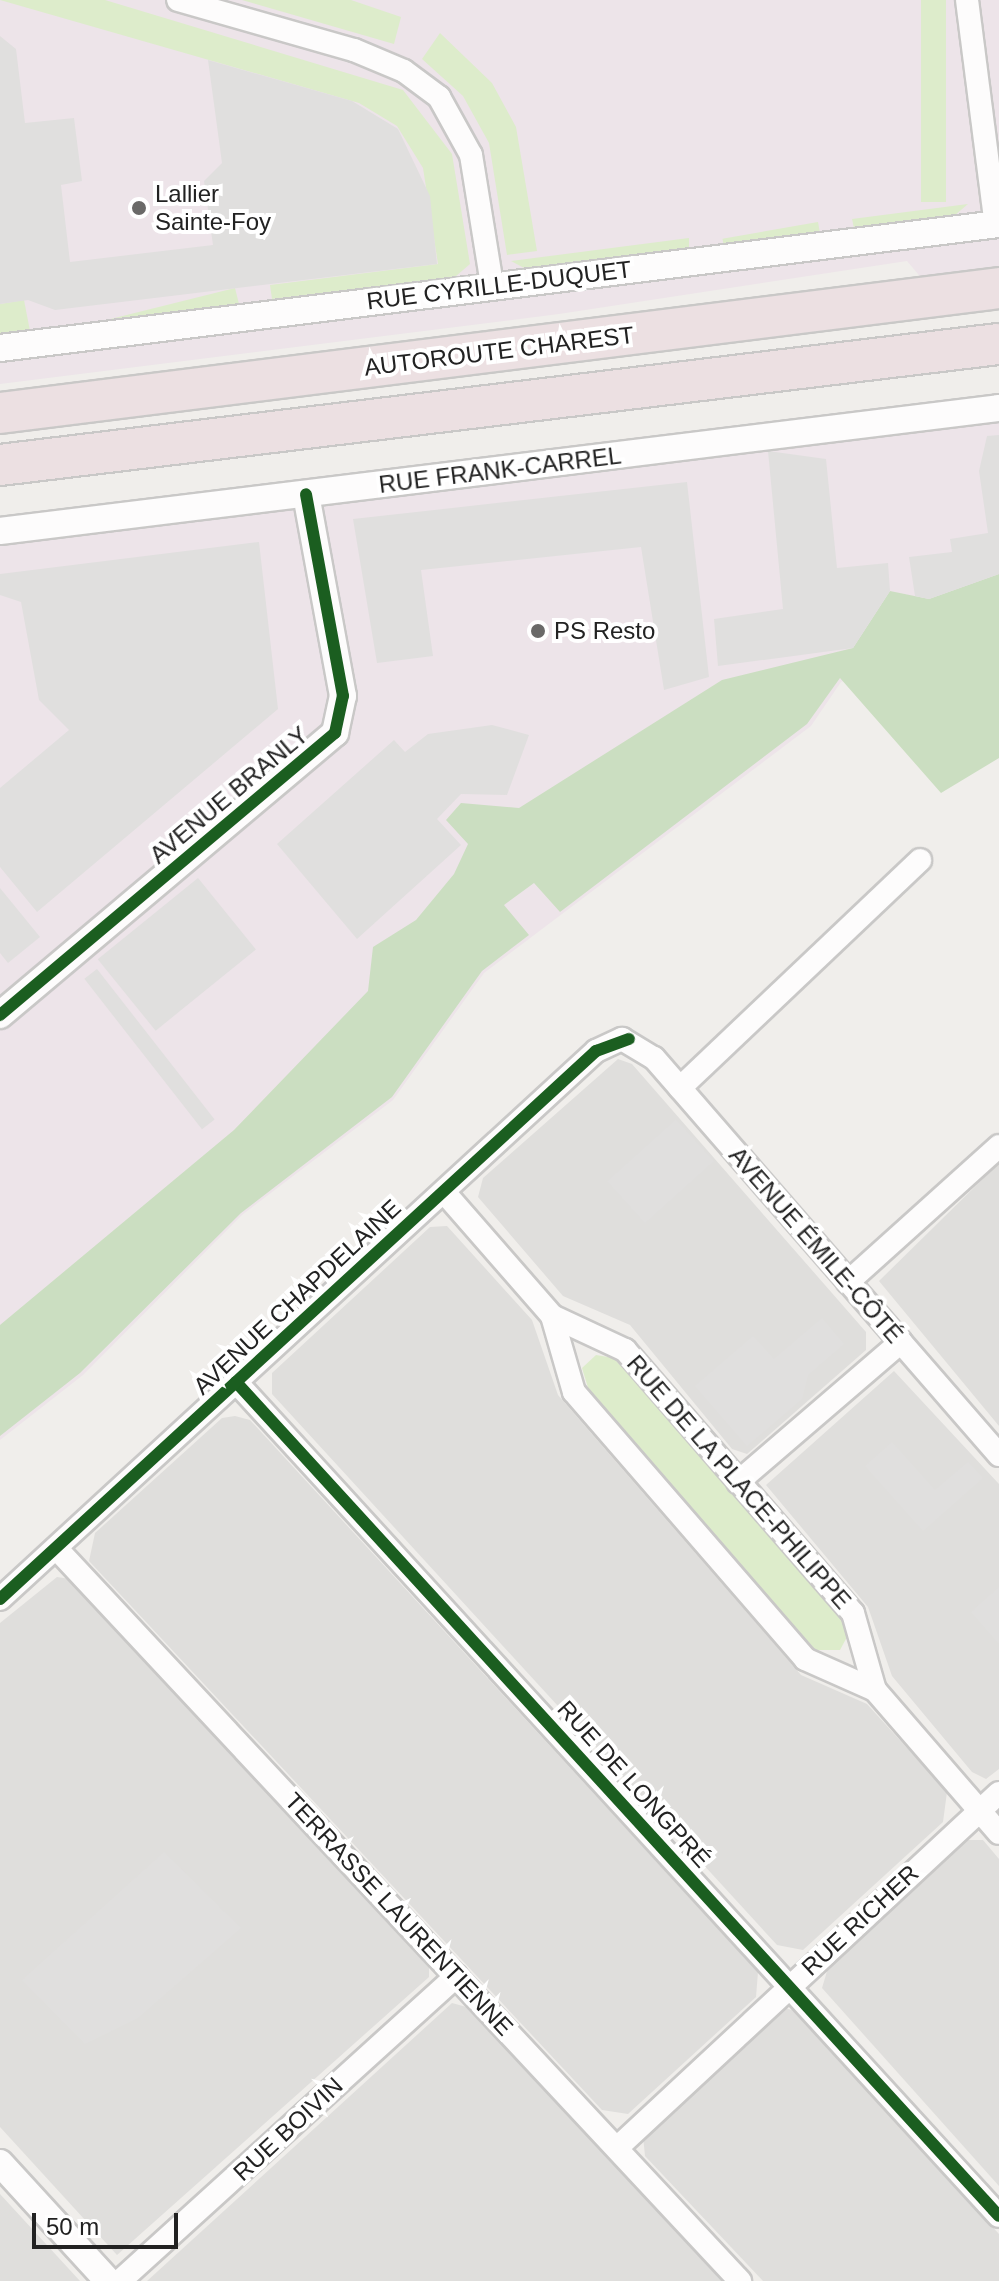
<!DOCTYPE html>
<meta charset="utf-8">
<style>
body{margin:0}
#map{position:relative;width:999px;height:2281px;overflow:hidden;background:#f0eeeb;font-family:Arial,sans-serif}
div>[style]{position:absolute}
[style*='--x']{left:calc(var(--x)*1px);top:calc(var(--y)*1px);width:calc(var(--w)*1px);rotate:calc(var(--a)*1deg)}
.residential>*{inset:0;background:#dfdedc}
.industrial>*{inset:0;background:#ede4e9}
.grass>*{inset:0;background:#ddeccb;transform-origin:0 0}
.forest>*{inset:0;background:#cbdec1}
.parking>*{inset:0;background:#e0dfde;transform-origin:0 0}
.roads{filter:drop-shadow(2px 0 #c9c8c7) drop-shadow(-2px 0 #c9c8c7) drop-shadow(0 2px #c9c8c7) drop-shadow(0 -2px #c9c8c7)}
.minor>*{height:22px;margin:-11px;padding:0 11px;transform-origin:11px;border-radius:11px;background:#fdfcfc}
.tertiary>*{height:26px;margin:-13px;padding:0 13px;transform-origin:13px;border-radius:13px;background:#fdfcfc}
.motorway>*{height:40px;margin:-20px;padding:0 20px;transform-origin:20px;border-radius:20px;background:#ece0e2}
.cycleway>*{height:12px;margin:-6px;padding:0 6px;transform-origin:6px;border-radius:6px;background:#1b5e20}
.dots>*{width:22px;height:22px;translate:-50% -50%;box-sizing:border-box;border:4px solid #fff;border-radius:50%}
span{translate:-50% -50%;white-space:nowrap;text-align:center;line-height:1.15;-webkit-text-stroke:8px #fff;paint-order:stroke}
.poi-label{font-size:24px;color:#222}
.left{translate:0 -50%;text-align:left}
.street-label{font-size:24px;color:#222}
.scale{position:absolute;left:32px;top:2213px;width:146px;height:36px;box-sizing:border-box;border:4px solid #222;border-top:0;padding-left:10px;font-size:24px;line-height:28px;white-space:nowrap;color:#222;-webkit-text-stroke:6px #fff;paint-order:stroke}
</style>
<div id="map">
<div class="residential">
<div style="clip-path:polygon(618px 1059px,632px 1064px,866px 1332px,866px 1350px,747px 1454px,732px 1449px,630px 1325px,563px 1296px,478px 1197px,483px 1178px)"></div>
<div style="clip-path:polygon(999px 1163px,999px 1426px,879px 1281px)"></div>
<div style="clip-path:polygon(447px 1226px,532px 1320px,558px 1395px,801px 1675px,867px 1704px,947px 1792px,943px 1822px,803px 1950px,777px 1945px,272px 1394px,272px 1373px,430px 1227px)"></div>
<div style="clip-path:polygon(894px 1371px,999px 1484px,999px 1769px,986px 1779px,972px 1772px,892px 1676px,868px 1607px,766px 1485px)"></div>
<div style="clip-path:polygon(235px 1416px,250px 1420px,758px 1972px,756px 1997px,628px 2114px,602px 2110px,89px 1561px,95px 1533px,222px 1418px)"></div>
<div style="clip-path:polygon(57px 1577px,70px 1579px,429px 1967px,429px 1977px,117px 2255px,0 2127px,0 1623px)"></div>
<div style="clip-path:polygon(966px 1840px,983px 1840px,999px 1859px,999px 2186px,822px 1988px,828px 1968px)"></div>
<div style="clip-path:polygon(452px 2003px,470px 2008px,726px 2281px,147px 2281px)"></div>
<div style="clip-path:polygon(782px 2007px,795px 2011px,999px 2234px,999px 2281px,763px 2281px,645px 2156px,643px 2136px)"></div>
<div style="clip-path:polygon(0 2194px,80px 2281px,0 2281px)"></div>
</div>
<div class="industrial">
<div style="clip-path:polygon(0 0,999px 0,999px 270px,950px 312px,907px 261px,559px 314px,0 384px)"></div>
<div style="clip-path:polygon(999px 405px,999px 624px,841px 682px,811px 726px,484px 973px,393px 1100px,242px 1215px,83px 1375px,0 1440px,0 545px,317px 507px)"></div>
</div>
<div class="grass">
<div style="clip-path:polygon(0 0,105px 0,403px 90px,452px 154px,470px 264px,455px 277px,272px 299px,270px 285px,438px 264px,423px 168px,397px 126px,359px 103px)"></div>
<div style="clip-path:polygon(242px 0,351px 0,401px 17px,394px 44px)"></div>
<div style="left:921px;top:0;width:25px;height:202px"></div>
<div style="clip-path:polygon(440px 33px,492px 83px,516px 127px,537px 251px,507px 255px,489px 143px,463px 96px,422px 59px)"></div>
<div style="clip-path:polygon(968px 204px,954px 216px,854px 228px,852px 219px)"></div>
<div style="left:818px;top:222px;width:11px;height:97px;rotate:80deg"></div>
<div style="clip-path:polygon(689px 238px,689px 249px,526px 269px,511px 261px)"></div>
<div style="left:235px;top:288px;width:16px;height:151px;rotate:76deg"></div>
<div style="clip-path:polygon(24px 300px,30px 331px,0 335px,0 304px)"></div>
<div style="clip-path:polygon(596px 1355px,614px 1358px,843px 1621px,847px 1637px,840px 1650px,813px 1650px,589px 1391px,582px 1368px)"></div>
</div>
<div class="forest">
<div style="clip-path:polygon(999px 574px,999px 758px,941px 793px,840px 678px,807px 724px,560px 912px,534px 883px,504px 905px,529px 935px,482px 971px,392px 1097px,241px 1213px,80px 1373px,0 1436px,0 1325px,234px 1130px,368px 991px,373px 947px,416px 920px,454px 874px,468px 844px,446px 820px,461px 803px,519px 808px,722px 680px,853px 648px,890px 591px,929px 599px)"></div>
</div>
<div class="parking">
<div style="clip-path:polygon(0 36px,16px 49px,25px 123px,74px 118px,82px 181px,61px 185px,70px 262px,213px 245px,204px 181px,222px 163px,208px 60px,352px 101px,398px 129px,430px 196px,437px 264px,55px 310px,28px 300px,0 304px)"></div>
<div style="clip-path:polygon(999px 435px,999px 574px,929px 599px,915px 596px,909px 557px,952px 552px,950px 539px,988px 533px,979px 471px,987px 436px)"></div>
<div style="clip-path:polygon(768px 451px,826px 459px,837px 568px,888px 563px,890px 591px,853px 648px,718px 666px,714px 619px,783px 609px)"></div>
<div style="clip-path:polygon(687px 482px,709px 677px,664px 690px,641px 547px,421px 570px,433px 656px,377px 663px,353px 519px)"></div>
<div style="clip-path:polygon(259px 542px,278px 709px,37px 912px,0 867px,0 788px,69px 730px,39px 700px,21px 602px,0 595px,0 574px)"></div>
<div style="clip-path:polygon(492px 725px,529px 735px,507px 795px,461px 794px,437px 819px,461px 845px,357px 939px,277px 844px,394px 740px,405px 752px,428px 734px)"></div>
<div style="left:198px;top:878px;width:92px;height:129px;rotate:51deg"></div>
<div style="clip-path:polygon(0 888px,40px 937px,8px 963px,0 953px)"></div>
<div style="left:97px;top:969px;width:191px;height:16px;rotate:52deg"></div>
<div style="left:676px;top:1119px;width:57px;height:93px;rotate:48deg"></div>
<div style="clip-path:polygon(822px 1318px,844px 1344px,808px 1375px,802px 1399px,747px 1446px,695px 1386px,753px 1336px,774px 1359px)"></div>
<div style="clip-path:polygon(892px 1442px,935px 1490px,968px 1462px,983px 1478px,923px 1531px,865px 1466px)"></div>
<div style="clip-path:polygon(999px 1587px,999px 1644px,971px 1612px)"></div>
<div style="clip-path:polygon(164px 1852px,241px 1928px,138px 2018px,85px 2044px,22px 1980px)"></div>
</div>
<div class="roads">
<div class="minor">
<div style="--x:178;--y:0;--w:183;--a:15.9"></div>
<div style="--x:354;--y:50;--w:54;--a:22.8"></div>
<div style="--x:404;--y:71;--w:44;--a:36.6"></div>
<div style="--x:439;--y:97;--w:66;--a:61.1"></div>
<div style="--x:471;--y:155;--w:132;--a:80.8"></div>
<div style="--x:967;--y:0;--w:227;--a:82.7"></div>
<div style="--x:680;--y:1088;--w:331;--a:-43.5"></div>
<div style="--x:444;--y:1192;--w:164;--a:48.9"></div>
<div style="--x:552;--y:1316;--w:79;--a:73.9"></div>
<div style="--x:574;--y:1392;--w:353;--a:49.1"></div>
<div style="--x:805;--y:1659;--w:77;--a:23.9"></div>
<div style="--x:848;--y:1282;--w:203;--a:-42"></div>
<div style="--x:552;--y:1316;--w:81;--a:25"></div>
<div style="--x:625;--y:1350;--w:348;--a:49.1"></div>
<div style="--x:853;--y:1613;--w:80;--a:74.1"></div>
<div style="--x:875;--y:1690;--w:189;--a:49.1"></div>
<div style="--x:236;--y:1382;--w:1130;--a:47.55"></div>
<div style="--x:738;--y:1482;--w:215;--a:-40.7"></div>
<div style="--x:56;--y:1548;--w:1003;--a:46.98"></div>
<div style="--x:0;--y:1599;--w:810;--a:-42.6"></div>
<div style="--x:596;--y:1051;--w:29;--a:-25"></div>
<div style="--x:622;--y:1039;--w:37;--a:31"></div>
<div style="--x:654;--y:1058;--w:526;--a:49.01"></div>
<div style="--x:618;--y:2147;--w:520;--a:-42.9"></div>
<div style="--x:120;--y:2281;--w:454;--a:-42.2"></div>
</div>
<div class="tertiary">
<div style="--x:0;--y:348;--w:1007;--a:-7.08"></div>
<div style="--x:0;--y:531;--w:1007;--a:-7.02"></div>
<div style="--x:0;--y:1015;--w:438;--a:-40.1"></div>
<div style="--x:335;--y:733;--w:38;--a:-78"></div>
<div style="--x:343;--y:696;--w:205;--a:-100.4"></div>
<div style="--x:0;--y:2163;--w:160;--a:47.5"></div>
</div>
<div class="motorway">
<div style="--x:0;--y:413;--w:1007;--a:-7.13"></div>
<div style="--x:0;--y:465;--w:1006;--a:-6.91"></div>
</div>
</div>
<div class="cycleway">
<div style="--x:0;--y:1015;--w:438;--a:-40.1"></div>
<div style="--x:335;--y:733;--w:38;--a:-78"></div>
<div style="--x:343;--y:696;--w:205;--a:-100.4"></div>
<div style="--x:236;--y:1382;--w:1130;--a:47.55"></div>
<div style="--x:0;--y:1599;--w:810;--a:-42.6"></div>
<div style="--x:596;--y:1051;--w:35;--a:-20"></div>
</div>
<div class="dots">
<div style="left:139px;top:208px;background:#6a6968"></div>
<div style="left:538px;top:631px;background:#6a6968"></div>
</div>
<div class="poi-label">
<span class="left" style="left:155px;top:208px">Lallier<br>Sainte-Foy</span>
<span class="left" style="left:554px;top:631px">PS Resto</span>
</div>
<div class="street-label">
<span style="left:499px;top:285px;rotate:-7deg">RUE CYRILLE-DUQUET</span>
<span style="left:499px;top:351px;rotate:-7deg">AUTOROUTE CHAREST</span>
<span style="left:500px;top:470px;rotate:-7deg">RUE FRANK-CARREL</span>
<span style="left:229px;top:795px;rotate:-40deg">AVENUE BRANLY</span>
<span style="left:816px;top:1245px;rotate:49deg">AVENUE ÉMILE-CÔTÉ</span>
<span style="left:297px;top:1297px;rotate:-43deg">AVENUE CHAPDELAINE</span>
<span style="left:739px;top:1482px;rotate:49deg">RUE DE LA PLACE-PHILIPPE</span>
<span style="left:634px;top:1784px;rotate:48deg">RUE DE LONGPRÉ</span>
<span style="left:399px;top:1914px;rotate:47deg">TERRASSE LAURENTIENNE</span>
<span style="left:860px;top:1920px;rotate:-43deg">RUE RICHER</span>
<span style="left:288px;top:2129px;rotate:-43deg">RUE BOIVIN</span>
</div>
<div class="scale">50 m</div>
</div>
